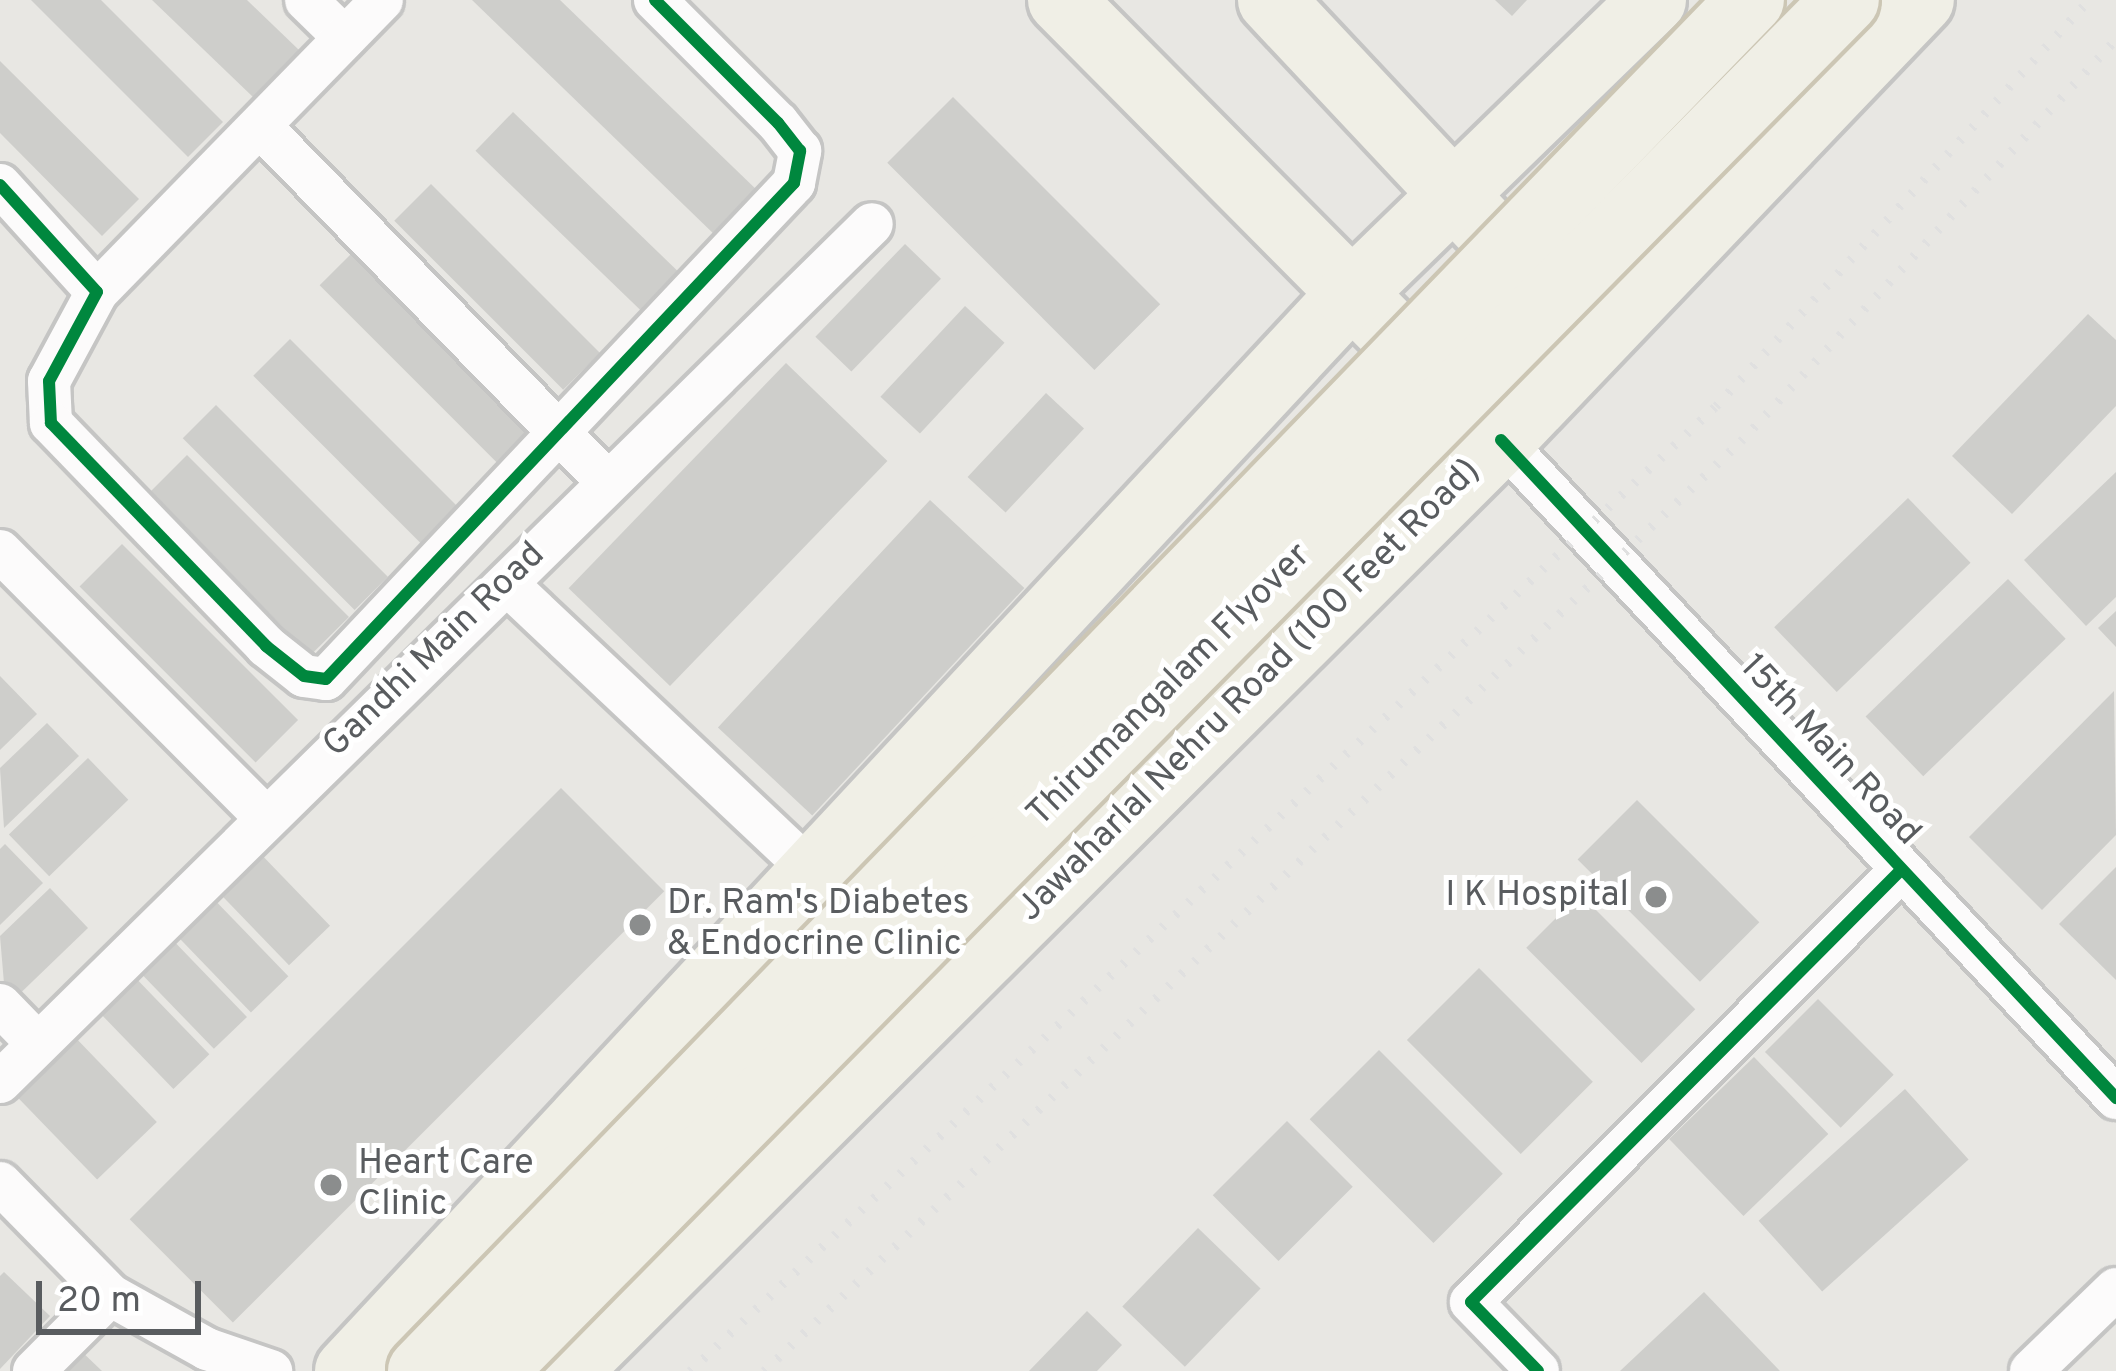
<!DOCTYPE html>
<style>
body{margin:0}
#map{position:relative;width:2116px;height:1371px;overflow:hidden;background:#e8e7e3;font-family:Overpass,sans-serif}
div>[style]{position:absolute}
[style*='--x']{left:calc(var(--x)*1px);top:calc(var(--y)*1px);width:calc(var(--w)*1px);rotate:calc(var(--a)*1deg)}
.building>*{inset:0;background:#cececb;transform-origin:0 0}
.roads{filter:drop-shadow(3px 0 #c5c5c4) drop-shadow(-3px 0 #c5c5c4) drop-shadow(0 3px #c5c5c4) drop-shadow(0 -3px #c5c5c4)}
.street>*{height:42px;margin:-21px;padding:0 21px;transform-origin:21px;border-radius:21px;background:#fcfbfb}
.primary>*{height:66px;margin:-33px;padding:0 33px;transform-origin:33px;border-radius:33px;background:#f0efe6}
.rail>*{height:9px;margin-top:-4.5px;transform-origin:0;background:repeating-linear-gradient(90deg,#e0e0e0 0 3px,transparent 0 18px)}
.bridges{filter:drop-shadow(3px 0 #ccc6b4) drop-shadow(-3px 0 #ccc6b4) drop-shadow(0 3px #ccc6b4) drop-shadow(0 -3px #ccc6b4)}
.primary-bridge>*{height:66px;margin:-33px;padding:0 33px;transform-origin:33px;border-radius:33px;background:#f0efe6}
.cycleway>*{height:12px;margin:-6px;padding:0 6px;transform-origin:6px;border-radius:6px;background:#00873e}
.dots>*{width:33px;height:33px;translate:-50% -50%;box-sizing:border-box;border:6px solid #fff;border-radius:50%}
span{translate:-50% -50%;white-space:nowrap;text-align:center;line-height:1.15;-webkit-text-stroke:10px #fff;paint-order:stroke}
.street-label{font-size:36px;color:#595c5f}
.poi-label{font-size:36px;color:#595c5f}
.right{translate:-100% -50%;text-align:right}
.left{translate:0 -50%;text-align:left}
.scale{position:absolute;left:36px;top:1281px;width:165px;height:54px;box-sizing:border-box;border:6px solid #595c5f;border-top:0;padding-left:15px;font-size:36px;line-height:42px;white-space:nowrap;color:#595c5f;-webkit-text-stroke:9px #fff;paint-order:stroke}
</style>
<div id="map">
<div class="building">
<div style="clip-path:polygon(31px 0,101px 0,223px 122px,188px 157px)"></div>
<div style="clip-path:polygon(152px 0,247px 0,299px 50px,253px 97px)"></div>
<div style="clip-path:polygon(472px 0,560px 0,761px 194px,718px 238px)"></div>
<div style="clip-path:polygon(1495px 0,1527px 0,1512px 16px)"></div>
<div style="clip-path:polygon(0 61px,139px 199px,102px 236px,0 133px)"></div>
<div style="left:953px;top:97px;width:293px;height:93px;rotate:45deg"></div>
<div style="left:513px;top:112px;width:245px;height:54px;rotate:44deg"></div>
<div style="left:431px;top:184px;width:239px;height:52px;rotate:45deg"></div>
<div style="left:905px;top:244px;width:50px;height:129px;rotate:44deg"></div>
<div style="left:355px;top:250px;width:252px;height:50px;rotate:45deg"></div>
<div style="left:965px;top:306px;width:54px;height:124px;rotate:43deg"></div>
<div style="clip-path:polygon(2088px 314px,2116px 340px,2116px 406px,2012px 514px,1952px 456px)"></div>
<div style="left:290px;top:339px;width:238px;height:52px;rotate:45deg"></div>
<div style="left:786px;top:363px;width:141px;height:313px;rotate:44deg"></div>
<div style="left:1046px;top:393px;width:52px;height:115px;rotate:43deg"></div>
<div style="left:216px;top:405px;width:243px;height:47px;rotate:45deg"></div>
<div style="left:187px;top:455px;width:229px;height:54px;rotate:45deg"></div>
<div style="clip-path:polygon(2116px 472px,2116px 597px,2086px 626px,2024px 560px)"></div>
<div style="left:1908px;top:498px;width:90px;height:186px;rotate:46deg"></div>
<div style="left:930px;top:500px;width:129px;height:311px;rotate:43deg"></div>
<div style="left:122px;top:544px;width:249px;height:60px;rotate:45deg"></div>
<div style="left:2008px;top:579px;width:83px;height:198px;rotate:46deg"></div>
<div style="clip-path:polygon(2116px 611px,2116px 647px,2098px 628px)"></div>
<div style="clip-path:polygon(0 676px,37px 714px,0 750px)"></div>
<div style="clip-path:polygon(2114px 691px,2116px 835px,2042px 910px,1969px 837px)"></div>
<div style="clip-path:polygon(47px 723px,79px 756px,4px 828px,0 768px)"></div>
<div style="left:88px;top:758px;width:58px;height:110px;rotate:46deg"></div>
<div style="left:561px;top:788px;width:146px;height:610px;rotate:45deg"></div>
<div style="left:1637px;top:800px;width:173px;height:84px;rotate:45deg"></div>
<div style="clip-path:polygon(5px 844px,43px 883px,0 925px,0 849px)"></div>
<div style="left:255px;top:848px;width:108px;height:57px;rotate:46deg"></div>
<div style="clip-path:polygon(2116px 867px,2116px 980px,2059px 924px)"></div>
<div style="clip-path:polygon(50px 888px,88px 928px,6px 1007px,0 936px)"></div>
<div style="left:205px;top:890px;width:120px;height:52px;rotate:46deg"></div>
<div style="left:1580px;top:894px;width:163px;height:76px;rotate:45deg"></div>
<div style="left:165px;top:932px;width:118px;height:46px;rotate:46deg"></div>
<div style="left:126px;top:968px;width:120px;height:50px;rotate:46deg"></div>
<div style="left:1479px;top:968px;width:161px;height:102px;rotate:45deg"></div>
<div style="left:1818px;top:999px;width:107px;height:75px;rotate:45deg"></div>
<div style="left:70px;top:1032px;width:125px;height:83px;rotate:46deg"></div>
<div style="left:1379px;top:1050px;width:175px;height:98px;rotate:45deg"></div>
<div style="left:1754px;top:1057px;width:107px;height:118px;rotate:46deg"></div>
<div style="left:1905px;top:1089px;width:95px;height:197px;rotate:48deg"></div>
<div style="left:1287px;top:1121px;width:93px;height:105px;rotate:45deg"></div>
<div style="left:1198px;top:1228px;width:87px;height:109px;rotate:44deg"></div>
<div style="clip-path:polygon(4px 1272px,50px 1316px,0 1369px,0 1276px)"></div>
<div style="clip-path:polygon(1704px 1292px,1780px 1371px,1620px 1371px)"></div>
<div style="clip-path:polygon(1087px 1311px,1122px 1345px,1097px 1371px,1029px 1371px)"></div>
<div style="clip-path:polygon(79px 1349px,102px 1371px,57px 1371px)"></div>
</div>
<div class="roads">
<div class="street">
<div style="--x:306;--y:0;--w:54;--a:44.3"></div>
<div style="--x:260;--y:126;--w:495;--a:45.7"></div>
<div style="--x:0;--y:185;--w:144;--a:47.8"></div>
<div style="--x:97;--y:292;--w:101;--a:118.3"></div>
<div style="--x:49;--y:381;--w:42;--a:87.3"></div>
<div style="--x:51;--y:423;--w:310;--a:46"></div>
<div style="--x:266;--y:646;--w:48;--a:38.3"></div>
<div style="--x:304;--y:676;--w:22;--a:8"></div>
<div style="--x:326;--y:679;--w:682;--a:-46.66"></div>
<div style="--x:794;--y:183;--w:33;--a:-79"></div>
<div style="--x:800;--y:151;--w:36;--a:-128"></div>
<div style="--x:778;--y:123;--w:174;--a:-135"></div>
<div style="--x:97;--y:292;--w:408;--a:-45.7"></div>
<div style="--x:1501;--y:440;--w:901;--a:46.93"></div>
<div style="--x:0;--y:551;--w:375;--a:45.1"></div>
<div style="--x:507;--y:584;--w:426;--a:43.3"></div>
<div style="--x:0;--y:1005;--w:54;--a:45.7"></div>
<div style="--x:0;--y:1082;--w:1223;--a:-44.54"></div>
<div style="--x:0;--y:1183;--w:157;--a:45.5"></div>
<div style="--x:110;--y:1295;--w:111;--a:29.1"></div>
<div style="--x:207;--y:1349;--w:68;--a:19"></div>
<div style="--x:34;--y:1371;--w:107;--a:-45"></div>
<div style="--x:1538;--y:1371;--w:96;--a:-134.2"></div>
<div style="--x:1471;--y:1302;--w:607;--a:-45.13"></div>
<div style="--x:2031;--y:1371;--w:118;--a:-44"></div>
</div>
<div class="primary">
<div style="--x:1061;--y:0;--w:554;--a:45.22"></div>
<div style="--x:1271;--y:0;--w:308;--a:46.8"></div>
<div style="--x:348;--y:1371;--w:1469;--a:-47.04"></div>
<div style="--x:1349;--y:296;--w:424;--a:-44.2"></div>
<div style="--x:567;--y:1371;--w:1319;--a:-44.91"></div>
<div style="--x:1501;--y:440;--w:608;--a:-46.33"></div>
</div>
</div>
<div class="rail">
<div style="--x:690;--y:1371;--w:1409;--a:-43.25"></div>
<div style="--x:1716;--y:406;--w:551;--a:-47.43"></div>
<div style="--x:764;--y:1371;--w:1349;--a:-43.59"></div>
<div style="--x:1741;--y:441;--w:550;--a:-46.99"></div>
</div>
<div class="bridges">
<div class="primary-bridge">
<div style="--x:421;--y:1371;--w:1910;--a:-45.87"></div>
<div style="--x:493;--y:1371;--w:1926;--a:-45.38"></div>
</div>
</div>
<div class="cycleway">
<div style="--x:0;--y:185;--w:144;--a:47.8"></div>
<div style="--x:97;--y:292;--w:101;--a:118.3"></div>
<div style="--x:49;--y:381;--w:42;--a:87.3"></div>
<div style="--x:51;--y:423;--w:310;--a:46"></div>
<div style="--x:266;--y:646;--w:48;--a:38.3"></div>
<div style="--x:304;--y:676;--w:22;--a:8"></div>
<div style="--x:326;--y:679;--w:682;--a:-46.66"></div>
<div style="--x:794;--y:183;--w:33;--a:-79"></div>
<div style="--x:800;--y:151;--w:36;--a:-128"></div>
<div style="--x:778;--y:123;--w:174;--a:-135"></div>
<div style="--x:1501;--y:440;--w:901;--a:46.93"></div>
<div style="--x:1538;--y:1371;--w:96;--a:-134.2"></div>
<div style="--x:1471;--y:1302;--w:607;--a:-45.13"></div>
</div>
<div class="dots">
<div style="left:1656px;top:897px;background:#8b8d8d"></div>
<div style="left:640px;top:925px;background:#8b8d8d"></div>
<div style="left:331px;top:1185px;background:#8b8d8d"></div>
</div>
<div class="street-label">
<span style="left:435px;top:651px;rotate:-44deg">Gandhi Main Road</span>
<span style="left:1170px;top:686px;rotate:-45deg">Thirumangalam Flyover</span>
<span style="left:1250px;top:691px;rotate:-45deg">Jawaharlal Nehru Road (100 Feet Road)</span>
<span style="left:1829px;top:751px;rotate:47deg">15th Main Road</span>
</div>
<div class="poi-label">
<span class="right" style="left:1629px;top:897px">I K Hospital</span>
<span class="left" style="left:667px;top:925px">Dr. Ram's Diabetes<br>&amp; Endocrine Clinic</span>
<span class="left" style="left:358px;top:1185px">Heart Care<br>Clinic</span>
</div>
<div class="scale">20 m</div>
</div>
